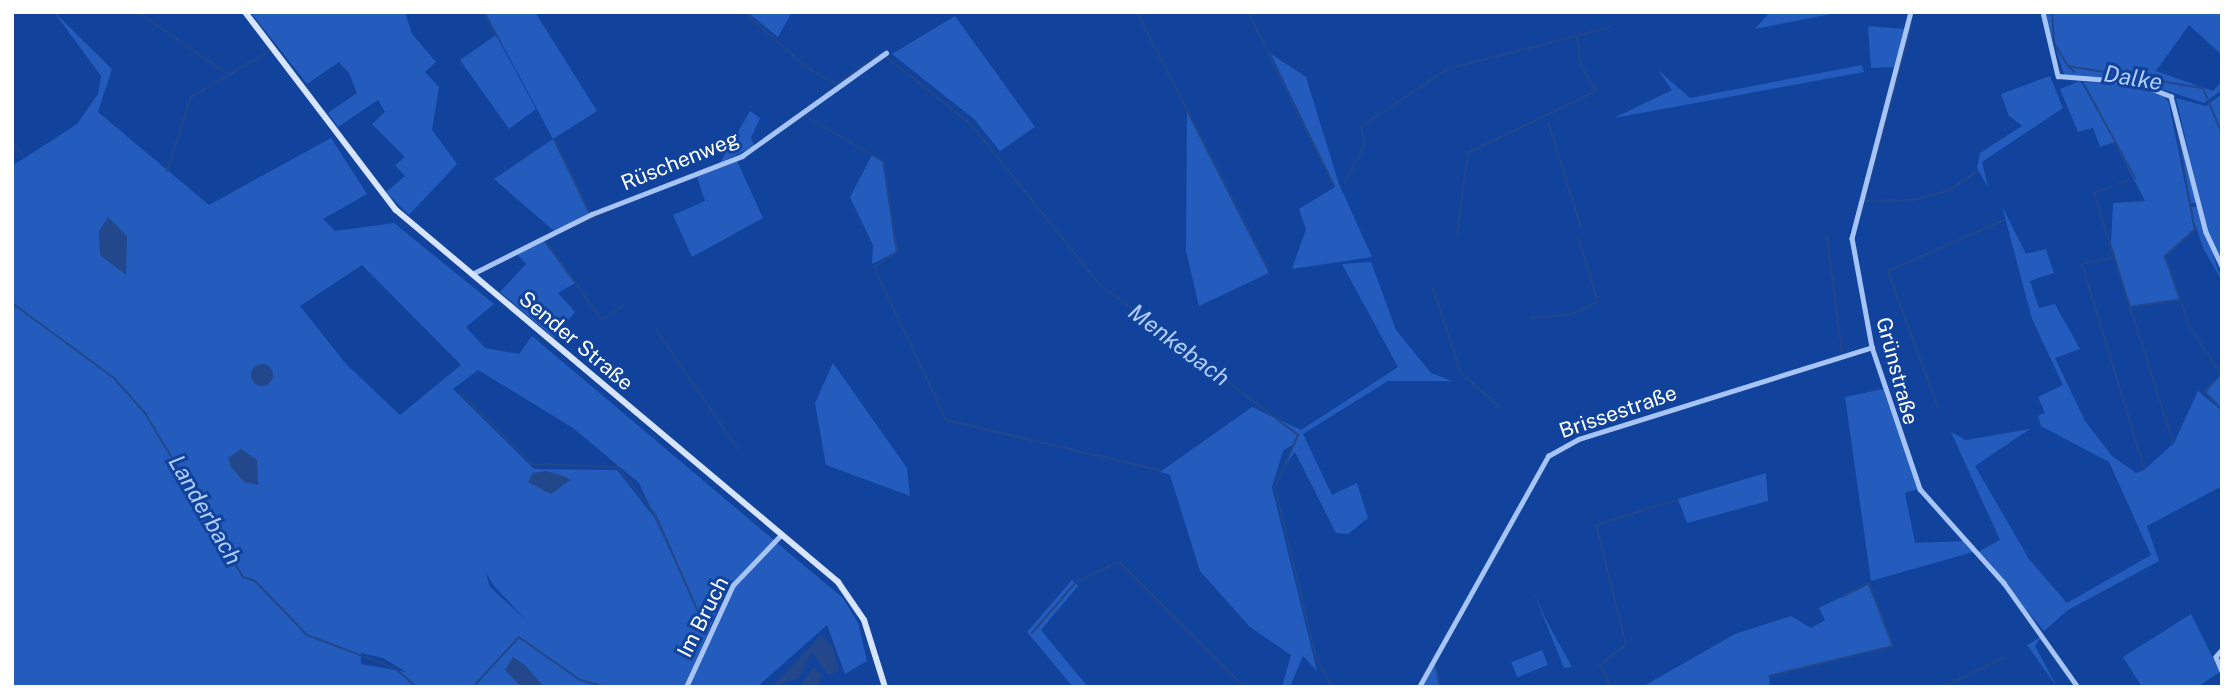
<!DOCTYPE html>
<meta charset="utf-8">
<style>
body{margin:0}
#map{position:relative;width:2234px;height:699px;overflow:hidden;background:#11439d;font-family:"Public Sans",sans-serif}
div>[style]{position:absolute}
[style*='--x']{left:calc(var(--x)*1px);top:calc(var(--y)*1px);width:calc(var(--w)*1px);rotate:calc(var(--a)*1deg)}
.green>*{inset:0;background:#235cbc;transform-origin:0 0}
.water>*{inset:0;background:#22478b}
.round{border-radius:50%}
.stream>*{height:2px;margin:-1px;padding:0 1px;transform-origin:1px;border-radius:1px;background:#22478b}
.street>*{height:4.5px;margin:-2.25px;padding:0 2.25px;transform-origin:2.25px;border-radius:2.25px;background:#a6c4f5}
.secondary>*{height:6px;margin:-3px;padding:0 3px;transform-origin:3px;border-radius:3px;background:#d7e4fd}
span{translate:-50% -50%;white-space:nowrap;text-align:center;line-height:1.15;-webkit-text-stroke:6px #11439d;paint-order:stroke}
.street-label{font-size:21px;color:#fff}
.water-label{font-size:23px;color:#b3cefb;font-style:italic}
.frame{position:absolute;inset:0;border:14px solid #fff;pointer-events:none}
</style>
<div id="map">
<div class="green">
<div style="clip-path:polygon(evenodd,54px 12px,112px 69px,98px 112px,209px 205px,331px 138px,367px 194px,323px 219px,335px 231px,394px 223px,494px 304px,466px 327px,485px 348px,519px 354px,532px 336px,775px 541px,728px 587px,684px 687px,12px 687px,12px 166px,77px 124px,98px 94px,101px 76px,54px 12px,362px 265px,461px 365px,400px 415px,346px 364px,300px 306px,362px 265px,54px 12px,478px 370px,573px 428px,639px 483px,700px 614px,654px 517px,617px 470px,534px 469px,453px 389px,478px 370px,54px 12px,486px 573px,494px 586px,526px 620px,490px 587px,486px 573px,54px 12px,361px 653px,383px 658px,406px 672px,361px 664px,361px 653px)"></div>
<div style="clip-path:polygon(405px 12px,412px 34px,436px 62px,425px 72px,439px 87px,432px 130px,457px 164px,409px 215px,386px 192px,405px 176px,395px 165px,405px 157px,372px 124px,385px 112px,378px 100px,338px 127px,328px 113px,357px 93px,349px 73px,339px 62px,307px 84px,251px 13px)"></div>
<div style="clip-path:polygon(485px 12px,535px 12px,597px 111px,553px 139px,589px 213px,554px 231px,494px 179px,553px 139px)"></div>
<div style="clip-path:polygon(747px 12px,792px 12px,778px 37px)"></div>
<div style="clip-path:polygon(1770px 12px,1841px 12px,1755px 29px)"></div>
<div style="clip-path:polygon(2044px 12px,2222px 12px,2222px 55px,2189px 25px,2156px 71px,2213px 91px,2222px 81px,2222px 90px,2204px 103px,2134px 80px,2065px 77px)"></div>
<div style="clip-path:polygon(955px 16px,1035px 127px,1000px 151px,974px 119px,892px 54px)"></div>
<div style="clip-path:polygon(1868px 26px,1904px 29px,1894px 67px,1871px 68px)"></div>
<div style="clip-path:polygon(496px 35px,536px 109px,509px 129px,460px 60px)"></div>
<div style="clip-path:polygon(1271px 54px,1306px 77px,1339px 184px,1372px 257px,1292px 269px,1306px 229px,1299px 209px,1335px 187px)"></div>
<div style="clip-path:polygon(1862px 65px,1864px 72px,1614px 118px,1672px 90px,1658px 70px,1690px 98px)"></div>
<div style="clip-path:polygon(2050px 76px,2063px 108px,1982px 162px,1988px 187px,1977px 168px,1980px 153px,2022px 126px,2009px 116px,2001px 94px)"></div>
<div style="clip-path:polygon(2080px 81px,2084px 87px,2115px 142px,2100px 147px,2093px 128px,2078px 132px,2060px 89px)"></div>
<div style="clip-path:polygon(2083px 82px,2133px 84px,2165px 95px,2169px 104px,2194px 229px,2164px 256px,2179px 299px,2130px 306px,2111px 244px,2113px 203px,2145px 201px)"></div>
<div style="clip-path:polygon(2222px 94px,2222px 262px,2207px 231px,2176px 98px,2206px 106px)"></div>
<div style="clip-path:polygon(750px 111px,760px 118px,751px 138px,754px 146px,720px 163px)"></div>
<div style="clip-path:polygon(2174px 111px,2179px 121px,2196px 203px,2190px 203px)"></div>
<div style="clip-path:polygon(1187px 112px,1269px 273px,1199px 306px,1186px 251px)"></div>
<div style="clip-path:polygon(872px 155px,883px 162px,896px 252px,872px 264px,873px 245px,850px 197px)"></div>
<div style="clip-path:polygon(737px 161px,763px 218px,692px 257px,673px 215px,705px 201px,697px 177px)"></div>
<div style="clip-path:polygon(2002px 206px,2026px 254px,2046px 249px,2054px 273px,2030px 281px,2039px 308px,2055px 304px,2080px 349px,2055px 358px,2085px 421px,2112px 456px,2136px 473px,2144px 470px,2174px 443px,2198px 391px,2222px 411px,2222px 486px,2147px 526px,2159px 561px,2068px 610px,2044px 631px,1978px 552px,2000px 540px,1951px 432px,1966px 440px,2030px 429px,1975px 466px,2029px 559px,2067px 603px,2151px 555px,2109px 462px,2041px 426px,2038px 416px,2045px 413px,2038px 397px,2063px 385px,2032px 319px)"></div>
<div style="clip-path:polygon(2189px 207px,2197px 207px,2222px 281px,2204px 250px)"></div>
<div style="clip-path:polygon(543px 240px,575px 283px,558px 293px,575px 312px,554px 338px,500px 292px,526px 264px,517px 254px)"></div>
<div style="clip-path:polygon(1371px 262px,1396px 330px,1431px 373px,1452px 381px,1388px 381px,1303px 434px,1332px 495px,1357px 483px,1368px 518px,1348px 534px,1336px 533px,1295px 452px,1281px 471px,1295px 443px,1283px 451px,1272px 487px,1317px 671px,1303px 656px,1290px 687px,1282px 687px,1291px 655px,1250px 627px,1200px 571px,1170px 475px,1160px 472px,1252px 407px,1301px 430px,1398px 367px,1342px 264px)"></div>
<div style="clip-path:polygon(833px 363px,907px 468px,910px 496px,826px 465px,815px 403px)"></div>
<div style="clip-path:polygon(2221px 375px,2222px 376px,2222px 408px,2206px 392px)"></div>
<div style="clip-path:polygon(1883px 389px,1918px 489px,1905px 493px,1915px 543px,1963px 541px,1973px 552px,1871px 581px,1845px 397px)"></div>
<div style="clip-path:polygon(1766px 473px,1768px 501px,1687px 523px,1678px 499px)"></div>
<div style="clip-path:polygon(777px 543px,843px 598px,858px 623px,867px 661px,845px 674px,827px 625px,757px 687px,688px 687px,734px 588px)"></div>
<div style="clip-path:polygon(1072px 580px,1078px 586px,1041px 630px,1088px 687px,1073px 687px,1027px 632px)"></div>
<div style="clip-path:polygon(1868px 584px,1892px 646px,1769px 675px,1770px 687px,1642px 687px,1735px 634px,1791px 616px,1811px 628px,1825px 620px,1819px 608px)"></div>
<div style="clip-path:polygon(1531px 586px,1545px 618px,1572px 667px,1564px 668px)"></div>
<div style="clip-path:polygon(2191px 614px,2220px 672px,2197px 687px,2142px 687px,2123px 657px)"></div>
<div style="clip-path:polygon(2041px 637px,2035px 646px,2057px 687px,2027px 645px)"></div>
<div style="left:1542px;top:650px;width:16px;height:33px;rotate:68deg"></div>
<div style="clip-path:polygon(1434px 662px,1440px 687px,1421px 687px)"></div>
</div>
<div class="water">
<div style="clip-path:polygon(108px 217px,127px 236px,126px 275px,100px 255px,99px 231px)"></div>
<div class="round" style="left:251px;top:364px;width:22px;height:22px"></div>
<div style="clip-path:polygon(241px 449px,257px 460px,258px 485px,244px 482px,231px 467px,228px 458px)"></div>
<div style="clip-path:polygon(546px 471px,564px 476px,570px 480px,551px 494px,528px 482px,533px 473px)"></div>
<div style="clip-path:polygon(821px 635px,833px 647px,839px 671px,828px 675px,812px 652px,799px 678px,772px 687px)"></div>
<div style="clip-path:polygon(513px 657px,525px 665px,544px 687px,519px 685px,505px 670px)"></div>
<div style="clip-path:polygon(813px 667px,822px 674px,817px 687px,799px 687px)"></div>
</div>
<div class="stream">
<div style="--x:138;--y:12;--w:108;--a:34.9"></div>
<div style="--x:483;--y:12;--w:28;--a:60"></div>
<div style="--x:744;--y:12;--w:83;--a:41.6"></div>
<div style="--x:806;--y:67;--w:34;--a:30"></div>
<div style="--x:836;--y:84;--w:55;--a:-34"></div>
<div style="--x:1137;--y:12;--w:288;--a:63"></div>
<div style="--x:1248;--y:12;--w:193;--a:63.6"></div>
<div style="--x:2052;--y:12;--w:31;--a:86"></div>
<div style="--x:2054;--y:43;--w:27;--a:59"></div>
<div style="--x:2068;--y:66;--w:137;--a:9.3"></div>
<div style="--x:2203;--y:88;--w:50;--a:67.6"></div>
<div style="--x:1911;--y:26;--w:181;--a:105"></div>
<div style="--x:1864;--y:201;--w:49;--a:-1.2"></div>
<div style="--x:1913;--y:200;--w:38;--a:-15"></div>
<div style="--x:1950;--y:190;--w:33;--a:-35"></div>
<div style="--x:886;--y:57;--w:107;--a:38.2"></div>
<div style="--x:970;--y:123;--w:206;--a:51.3"></div>
<div style="--x:1099;--y:284;--w:250;--a:37.2"></div>
<div style="--x:1298;--y:435;--w:57;--a:113.9"></div>
<div style="--x:1275;--y:487;--w:176;--a:76.5"></div>
<div style="--x:1316;--y:658;--w:33;--a:61"></div>
<div style="--x:2068;--y:66;--w:9;--a:41"></div>
<div style="--x:2085;--y:86;--w:105;--a:61.5"></div>
<div style="--x:2166;--y:98;--w:7;--a:45"></div>
<div style="--x:2174;--y:115;--w:117;--a:79.7"></div>
<div style="--x:2195;--y:230;--w:40;--a:139"></div>
<div style="--x:2165;--y:256;--w:75;--a:70.6"></div>
<div style="--x:2190;--y:327;--w:57;--a:57.1"></div>
<div style="--x:805;--y:116;--w:90;--a:30"></div>
<div style="--x:883;--y:161;--w:92;--a:81.3"></div>
<div style="--x:897;--y:252;--w:27;--a:147"></div>
<div style="--x:874;--y:267;--w:169;--a:64.8"></div>
<div style="--x:946;--y:420;--w:220;--a:13.2"></div>
<div style="--x:1548;--y:122;--w:111;--a:72.7"></div>
<div style="--x:554;--y:139;--w:81;--a:64.4"></div>
<div style="--x:12;--y:141;--w:20;--a:53"></div>
<div style="--x:167;--y:171;--w:78;--a:-72"></div>
<div style="--x:191;--y:97;--w:89;--a:-30.3"></div>
<div style="--x:1345;--y:182;--w:43;--a:-62.2"></div>
<div style="--x:1365;--y:144;--w:17;--a:-103"></div>
<div style="--x:1361;--y:127;--w:104;--a:-34"></div>
<div style="--x:1447;--y:69;--w:169;--a:-14.4"></div>
<div style="--x:2119;--y:184;--w:11;--a:-22"></div>
<div style="--x:2110;--y:187;--w:17;--a:159"></div>
<div style="--x:2094;--y:193;--w:120;--a:72.5"></div>
<div style="--x:2130;--y:307;--w:49;--a:-8.1"></div>
<div style="--x:561;--y:232;--w:68;--a:-24.3"></div>
<div style="--x:1457;--y:233;--w:81;--a:-82.2"></div>
<div style="--x:1468;--y:153;--w:142;--a:-25.8"></div>
<div style="--x:1596;--y:91;--w:30;--a:-120"></div>
<div style="--x:1581;--y:65;--w:29;--a:-98"></div>
<div style="--x:1827;--y:237;--w:117;--a:82.6"></div>
<div style="--x:545;--y:241;--w:97;--a:54.2"></div>
<div style="--x:602;--y:320;--w:28;--a:-35"></div>
<div style="--x:2114;--y:257;--w:33;--a:168"></div>
<div style="--x:2082;--y:264;--w:213;--a:73.1"></div>
<div style="--x:1433;--y:288;--w:89;--a:71.8"></div>
<div style="--x:1461;--y:373;--w:52;--a:41.1"></div>
<div style="--x:12;--y:303;--w:127;--a:36.3"></div>
<div style="--x:114;--y:378;--w:47;--a:48.5"></div>
<div style="--x:145;--y:413;--w:191;--a:59.1"></div>
<div style="--x:243;--y:577;--w:13;--a:18"></div>
<div style="--x:255;--y:581;--w:75;--a:46.1"></div>
<div style="--x:307;--y:635;--w:94;--a:20.6"></div>
<div style="--x:395;--y:668;--w:28;--a:42"></div>
<div style="--x:2130;--y:307;--w:142;--a:72.3"></div>
<div style="--x:1530;--y:318;--w:43;--a:-5.3"></div>
<div style="--x:1573;--y:314;--w:28;--a:-26"></div>
<div style="--x:1598;--y:302;--w:68;--a:-107.1"></div>
<div style="--x:657;--y:331;--w:142;--a:55.6"></div>
<div style="--x:2215;--y:380;--w:16;--a:130"></div>
<div style="--x:2205;--y:392;--w:25;--a:47"></div>
<div style="--x:460;--y:393;--w:101;--a:44.6"></div>
<div style="--x:532;--y:464;--w:86;--a:2"></div>
<div style="--x:618;--y:467;--w:62;--a:52.2"></div>
<div style="--x:656;--y:516;--w:107;--a:66.3"></div>
<div style="--x:1938;--y:408;--w:146;--a:-110.1"></div>
<div style="--x:1888;--y:271;--w:127;--a:-23.7"></div>
<div style="--x:1032;--y:633;--w:67;--a:-49.2"></div>
<div style="--x:1076;--y:582;--w:47;--a:-24.9"></div>
<div style="--x:1119;--y:562;--w:177;--a:45"></div>
<div style="--x:1435;--y:661;--w:26;--a:79"></div>
<div style="--x:1769;--y:676;--w:128;--a:-13.6"></div>
<div style="--x:1893;--y:646;--w:67;--a:-110.9"></div>
<div style="--x:1869;--y:583;--w:30;--a:153"></div>
<div style="--x:473;--y:687;--w:68;--a:-47.4"></div>
<div style="--x:519;--y:637;--w:75;--a:35.2"></div>
<div style="--x:580;--y:680;--w:28;--a:15"></div>
<div style="--x:1611;--y:687;--w:25;--a:-117"></div>
<div style="--x:1600;--y:665;--w:33;--a:-38"></div>
<div style="--x:1626;--y:645;--w:124;--a:-104"></div>
<div style="--x:1596;--y:525;--w:85;--a:-17.2"></div>
<div style="--x:1944;--y:687;--w:68;--a:-26.2"></div>
</div>
<div class="street">
<div style="--x:1911;--y:12;--w:234;--a:104.6"></div>
<div style="--x:1852;--y:238;--w:111;--a:79.6"></div>
<div style="--x:1872;--y:347;--w:150;--a:71.3"></div>
<div style="--x:1920;--y:489;--w:126;--a:48.2"></div>
<div style="--x:2004;--y:583;--w:128;--a:54.6"></div>
<div style="--x:2043;--y:12;--w:66;--a:76.8"></div>
<div style="--x:2058;--y:76;--w:76;--a:4.5"></div>
<div style="--x:2134;--y:82;--w:40;--a:21"></div>
<div style="--x:2171;--y:96;--w:140;--a:75.6"></div>
<div style="--x:2206;--y:232;--w:38;--a:65"></div>
<div style="--x:472;--y:274;--w:134;--a:-26.6"></div>
<div style="--x:592;--y:214;--w:161;--a:-21.1"></div>
<div style="--x:742;--y:156;--w:177;--a:-35.6"></div>
<div style="--x:2222;--y:650;--w:9;--a:131"></div>
<div style="--x:2216;--y:657;--w:15;--a:67"></div>
<div style="--x:686;--y:687;--w:112;--a:-65.3"></div>
<div style="--x:733;--y:585;--w:69;--a:-46.2"></div>
<div style="--x:1419;--y:687;--w:265;--a:-60.8"></div>
<div style="--x:1548;--y:456;--w:35;--a:-29"></div>
<div style="--x:1579;--y:439;--w:307;--a:-17.4"></div>
</div>
<div class="secondary">
<div style="--x:245;--y:12;--w:249;--a:52.7"></div>
<div style="--x:396;--y:210;--w:578;--a:40.08"></div>
<div style="--x:838;--y:582;--w:46;--a:55.6"></div>
<div style="--x:864;--y:620;--w:70;--a:72.6"></div>
</div>
<div class="street-label">
<span style="left:680px;top:161px;rotate:-22deg">Rüschenweg</span>
<span style="left:576px;top:341px;rotate:40deg">Sender Straße</span>
<span style="left:1897px;top:371px;rotate:75deg">Grünstraße</span>
<span style="left:1618px;top:412px;rotate:-19deg">Brissestraße</span>
<span style="left:703px;top:617px;rotate:-63deg">Im Bruch</span>
</div>
<div class="water-label">
<span style="left:2133px;top:78px;rotate:9deg">Dalke</span>
<span style="left:1179px;top:345px;rotate:37deg">Menkebach</span>
<span style="left:205px;top:510px;rotate:60deg">Landerbach</span>
</div>
<div class="frame"></div>
</div>
